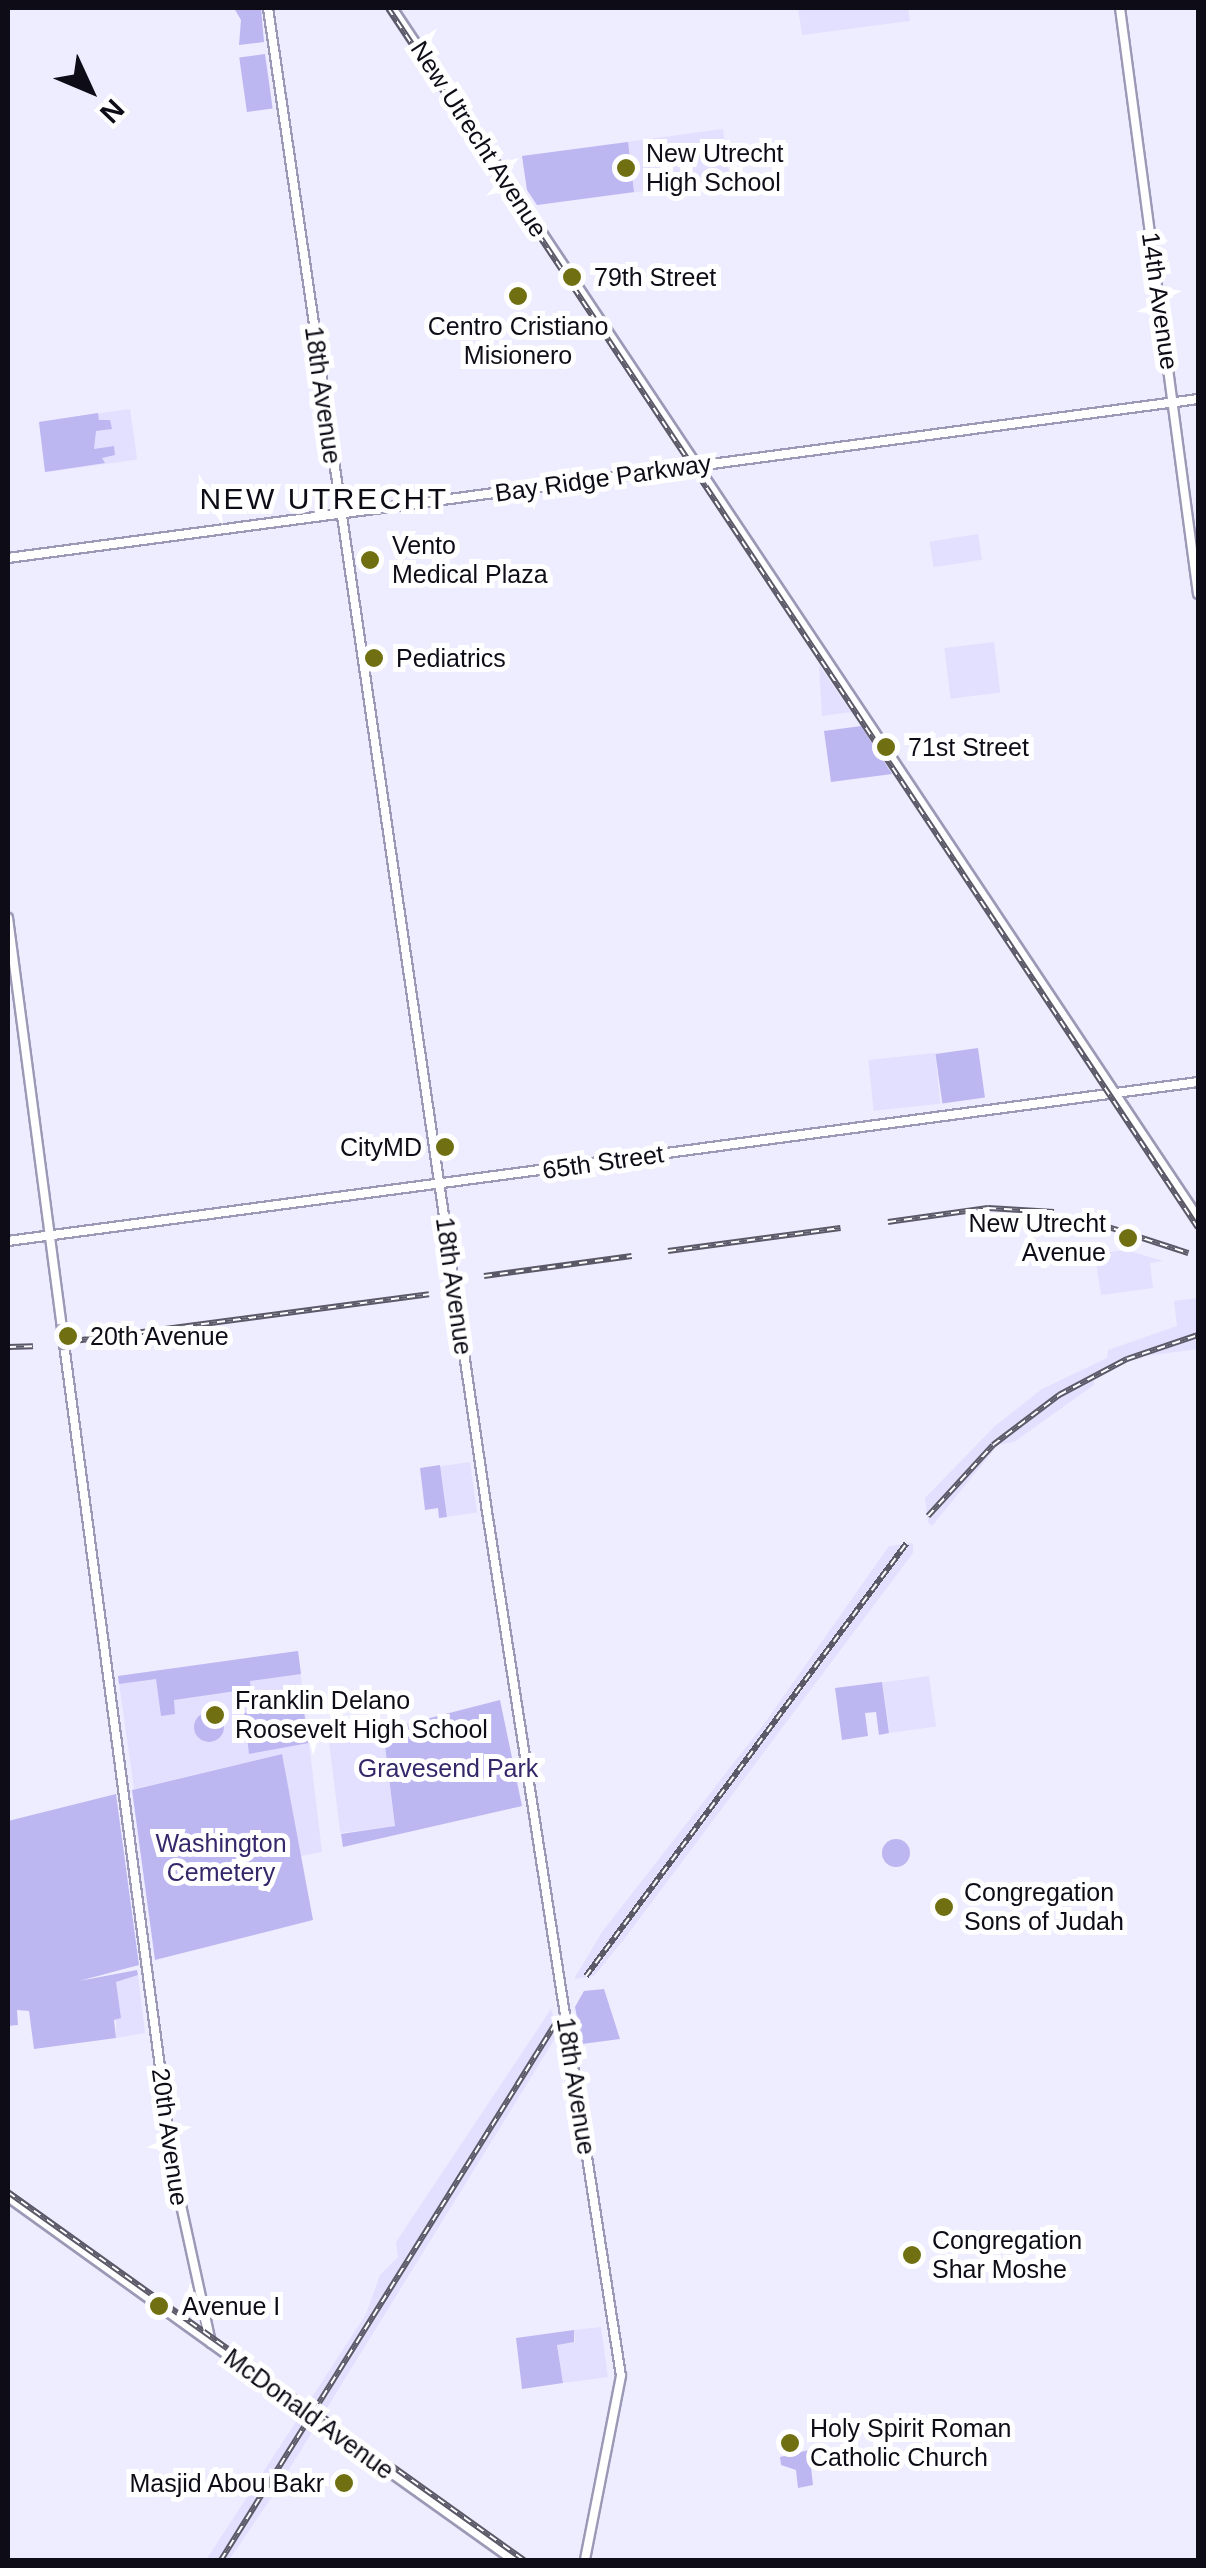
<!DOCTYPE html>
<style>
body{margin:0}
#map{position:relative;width:1206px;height:2568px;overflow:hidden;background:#eeecff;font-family:Arial,sans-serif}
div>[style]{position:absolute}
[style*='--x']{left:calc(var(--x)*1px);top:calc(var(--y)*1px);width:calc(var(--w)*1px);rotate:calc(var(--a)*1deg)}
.built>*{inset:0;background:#e3e0ff;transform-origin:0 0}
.green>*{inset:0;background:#bdb7f1;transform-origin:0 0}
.round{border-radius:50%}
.roads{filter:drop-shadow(2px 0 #9b99b5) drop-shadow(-2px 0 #9b99b5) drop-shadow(0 2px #9b99b5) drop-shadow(0 -2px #9b99b5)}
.secondary>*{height:8px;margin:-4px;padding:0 4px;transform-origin:4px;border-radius:4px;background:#fff}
.rail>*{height:6px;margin-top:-3px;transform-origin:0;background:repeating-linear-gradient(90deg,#fff 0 8px,#5b5967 0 16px);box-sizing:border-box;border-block:2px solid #5b5967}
.bridges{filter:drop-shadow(2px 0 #9b99b5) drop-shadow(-2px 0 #9b99b5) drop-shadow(0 2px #9b99b5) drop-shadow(0 -2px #9b99b5)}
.secondary-bridge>*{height:8px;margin:-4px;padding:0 4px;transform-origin:4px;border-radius:4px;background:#fff}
.dots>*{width:28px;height:28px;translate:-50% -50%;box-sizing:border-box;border:5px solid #fff;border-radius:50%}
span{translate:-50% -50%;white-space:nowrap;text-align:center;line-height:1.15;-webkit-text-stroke:10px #fff;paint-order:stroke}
.street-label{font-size:25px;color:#0e0d17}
.poi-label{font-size:25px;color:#0e0d17}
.left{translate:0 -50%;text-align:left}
.right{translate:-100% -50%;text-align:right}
.park-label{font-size:25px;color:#36276a}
.quarter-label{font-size:30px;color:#0e0d17;letter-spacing:2.5px}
.frame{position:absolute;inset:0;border:10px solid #0e0d17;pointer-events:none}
.north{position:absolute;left:40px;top:40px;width:100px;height:100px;-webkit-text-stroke:8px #fff;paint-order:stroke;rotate:134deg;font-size:28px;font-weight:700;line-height:40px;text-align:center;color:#0e0d17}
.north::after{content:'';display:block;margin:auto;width:35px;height:45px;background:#0e0d17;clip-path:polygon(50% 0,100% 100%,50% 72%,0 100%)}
</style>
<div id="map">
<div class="built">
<div style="clip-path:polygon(798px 8px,908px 8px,910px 21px,802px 35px)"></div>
<div style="clip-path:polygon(723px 129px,730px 180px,537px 205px,527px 190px,522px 156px)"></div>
<div style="left:130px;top:409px;width:51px;height:92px;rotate:82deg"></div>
<div style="left:978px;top:534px;width:26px;height:49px;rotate:81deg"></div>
<div style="left:994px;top:642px;width:51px;height:50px;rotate:83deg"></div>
<div style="clip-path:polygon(819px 665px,851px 712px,822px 716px)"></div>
<div style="left:935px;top:1053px;width:51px;height:67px;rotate:84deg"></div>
<div style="clip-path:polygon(1126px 1250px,1163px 1261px,1150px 1263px,1153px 1288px,1101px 1295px,1095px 1254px)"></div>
<div style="clip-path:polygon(1198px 1298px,1198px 1349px,1138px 1357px,1094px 1377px,1094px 1385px,1014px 1442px,998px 1445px,932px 1526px,928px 1522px,925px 1498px,995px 1426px,1042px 1389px,1107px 1358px,1108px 1350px,1177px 1326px,1174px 1301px)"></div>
<div style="left:470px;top:1462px;width:51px;height:30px;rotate:82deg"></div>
<div style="clip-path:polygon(913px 1543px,913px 1553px,625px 1938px,594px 1976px,574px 1979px,602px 1932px,764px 1724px,889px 1546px)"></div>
<div style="clip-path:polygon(298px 1651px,322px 1852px,301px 1856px,281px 1754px,134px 1789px,118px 1676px)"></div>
<div style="left:929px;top:1676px;width:51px;height:47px;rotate:82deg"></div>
<div style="left:383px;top:1730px;width:97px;height:55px;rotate:83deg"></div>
<div style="clip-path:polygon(138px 1975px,145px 2033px,116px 2038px,116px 1981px)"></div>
<div style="clip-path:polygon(551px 2009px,559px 2032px,272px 2497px,229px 2560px,206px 2560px,366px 2314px,380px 2275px,398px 2257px,396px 2242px)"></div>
<div style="clip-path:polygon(601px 2327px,608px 2377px,563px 2383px,557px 2344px,575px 2342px,574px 2330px)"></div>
</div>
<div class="green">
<div style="clip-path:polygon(234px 8px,261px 8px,264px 42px,239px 45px,241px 20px)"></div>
<div style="left:265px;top:54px;width:55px;height:26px;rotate:82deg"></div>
<div style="clip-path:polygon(628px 142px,634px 192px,537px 205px,527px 190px,522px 156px)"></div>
<div style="clip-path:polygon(98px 413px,99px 420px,110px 420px,112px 429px,96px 431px,94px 449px,114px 446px,115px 455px,102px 458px,105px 463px,45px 472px,39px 422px)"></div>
<div style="clip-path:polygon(861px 726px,892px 774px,831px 782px,824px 731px)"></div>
<div style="left:978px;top:1048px;width:50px;height:43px;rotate:82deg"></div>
<div style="clip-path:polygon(440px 1465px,447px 1517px,439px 1518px,438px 1508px,425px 1510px,420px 1468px)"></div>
<div style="clip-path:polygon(298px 1651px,301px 1674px,250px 1681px,252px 1702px,238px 1704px,236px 1691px,174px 1700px,175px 1714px,161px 1716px,156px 1679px,119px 1684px,118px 1676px)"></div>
<div style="clip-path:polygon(882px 1682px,889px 1733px,879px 1735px,876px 1712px,865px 1713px,868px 1736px,842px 1740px,835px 1688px)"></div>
<div style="clip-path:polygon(500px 1700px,522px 1806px,343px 1847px,341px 1834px,395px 1826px,383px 1730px)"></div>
<div style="clip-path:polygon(303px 1707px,309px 1743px,249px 1754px,244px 1713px)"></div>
<div class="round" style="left:194px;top:1712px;width:30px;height:30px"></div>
<div style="clip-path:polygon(282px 1754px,313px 1920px,155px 1960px,132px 1790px)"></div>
<div style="clip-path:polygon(116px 1794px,139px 1965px,79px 1981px,137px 1970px,138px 1975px,116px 1982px,121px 2018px,114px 2020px,116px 2038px,34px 2049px,29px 2011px,17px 2010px,18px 2025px,8px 2026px,8px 1821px)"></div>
<div class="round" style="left:882px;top:1839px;width:28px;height:28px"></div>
<div style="clip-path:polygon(604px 1989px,620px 2039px,582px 2044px,575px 2007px,584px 1991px)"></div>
<div style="clip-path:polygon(574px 2330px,574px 2342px,557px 2345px,563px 2383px,522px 2389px,516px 2338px)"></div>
<div style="clip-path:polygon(809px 2450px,813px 2485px,798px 2488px,796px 2470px,781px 2465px,780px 2457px)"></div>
</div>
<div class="roads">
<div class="secondary">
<div style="--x:268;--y:8;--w:1513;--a:81.71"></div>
<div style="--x:486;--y:1505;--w:881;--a:81.19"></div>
<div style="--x:621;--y:2376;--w:187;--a:101.1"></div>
<div style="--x:392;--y:8;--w:1454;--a:56.33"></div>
<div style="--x:1120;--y:8;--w:591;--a:82.42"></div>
<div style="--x:8;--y:558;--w:1201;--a:-7.61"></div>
<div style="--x:8;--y:918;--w:416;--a:82.5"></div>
<div style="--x:8;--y:1241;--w:1201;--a:-7.61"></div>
<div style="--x:64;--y:1344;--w:836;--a:82.44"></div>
<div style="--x:174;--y:2173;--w:174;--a:77.7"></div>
<div style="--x:8;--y:2197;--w:367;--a:35.7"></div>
<div style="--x:317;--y:2420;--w:241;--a:35.5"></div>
</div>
</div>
<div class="rail">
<div style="--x:388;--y:8;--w:1464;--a:56.42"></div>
<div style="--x:888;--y:1222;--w:101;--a:-8"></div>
<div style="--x:988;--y:1208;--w:66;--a:3.5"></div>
<div style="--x:1099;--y:1224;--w:94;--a:18"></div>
<div style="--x:668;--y:1251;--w:174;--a:-7.6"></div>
<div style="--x:484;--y:1276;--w:149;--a:-7.7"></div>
<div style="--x:74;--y:1341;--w:358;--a:-7.5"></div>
<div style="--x:8;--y:1347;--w:25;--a:-2"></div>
<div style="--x:928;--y:1516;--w:96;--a:-47.5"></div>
<div style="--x:993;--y:1445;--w:83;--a:-37.1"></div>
<div style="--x:1059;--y:1395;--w:77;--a:-27.9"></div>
<div style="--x:1127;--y:1359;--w:75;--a:-18.7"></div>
<div style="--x:586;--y:1976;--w:538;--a:-53.47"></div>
<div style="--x:8;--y:2192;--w:634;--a:35.5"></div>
<div style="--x:221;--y:2560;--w:635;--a:-58.06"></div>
</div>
<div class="bridges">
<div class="secondary-bridge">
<div style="--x:62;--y:1330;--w:14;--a:82"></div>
<div style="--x:306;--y:2411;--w:14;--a:39"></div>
</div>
</div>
<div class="dots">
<div style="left:626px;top:168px;background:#707012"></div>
<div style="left:572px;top:277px;background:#707012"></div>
<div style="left:518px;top:296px;background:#707012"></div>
<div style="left:370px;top:560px;background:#707012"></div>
<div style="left:374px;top:658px;background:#707012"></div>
<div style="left:886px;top:747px;background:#707012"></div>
<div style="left:445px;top:1147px;background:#707012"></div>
<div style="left:1128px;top:1238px;background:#707012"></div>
<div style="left:68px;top:1336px;background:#707012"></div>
<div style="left:215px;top:1715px;background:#707012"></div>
<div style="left:944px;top:1907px;background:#707012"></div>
<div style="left:912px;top:2255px;background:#707012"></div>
<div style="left:159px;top:2306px;background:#707012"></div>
<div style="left:790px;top:2443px;background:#707012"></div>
<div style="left:344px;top:2483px;background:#707012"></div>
</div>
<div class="street-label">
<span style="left:479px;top:139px;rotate:57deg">New Utrecht Avenue</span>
<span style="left:1160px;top:301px;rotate:82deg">14th Avenue</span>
<span style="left:323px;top:395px;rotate:82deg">18th Avenue</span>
<span style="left:603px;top:478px;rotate:-8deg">Bay Ridge Parkway</span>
<span style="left:603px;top:1162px;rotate:-8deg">65th Street</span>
<span style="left:454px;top:1286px;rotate:82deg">18th Avenue</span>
<span style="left:576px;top:2086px;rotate:81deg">18th Avenue</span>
<span style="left:170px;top:2137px;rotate:82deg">20th Avenue</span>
<span style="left:309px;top:2414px;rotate:36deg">McDonald Avenue</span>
</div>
<div class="poi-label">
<span class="left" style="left:646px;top:168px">New Utrecht<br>High School</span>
<span class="left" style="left:594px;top:277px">79th Street</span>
<span style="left:518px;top:341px">Centro Cristiano<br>Misionero</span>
<span class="left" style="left:392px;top:560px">Vento<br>Medical Plaza</span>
<span class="left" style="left:396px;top:658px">Pediatrics</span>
<span class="left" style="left:908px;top:747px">71st Street</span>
<span class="right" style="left:422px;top:1147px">CityMD</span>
<span class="right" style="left:1106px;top:1238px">New Utrecht<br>Avenue</span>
<span class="left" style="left:90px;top:1336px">20th Avenue</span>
<span class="left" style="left:235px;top:1715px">Franklin Delano<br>Roosevelt High School</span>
<span class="left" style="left:964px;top:1907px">Congregation<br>Sons of Judah</span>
<span class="left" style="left:932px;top:2255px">Congregation<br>Shar Moshe</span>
<span class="left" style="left:182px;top:2306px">Avenue I</span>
<span class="left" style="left:810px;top:2443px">Holy Spirit Roman<br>Catholic Church</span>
<span class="right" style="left:324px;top:2483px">Masjid Abou Bakr</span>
</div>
<div class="park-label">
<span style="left:448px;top:1768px">Gravesend Park</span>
<span style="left:221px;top:1858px">Washington<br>Cemetery</span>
</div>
<div class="quarter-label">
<span style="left:324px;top:499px">NEW UTRECHT</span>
</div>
<div class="frame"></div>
<div class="north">N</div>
</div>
